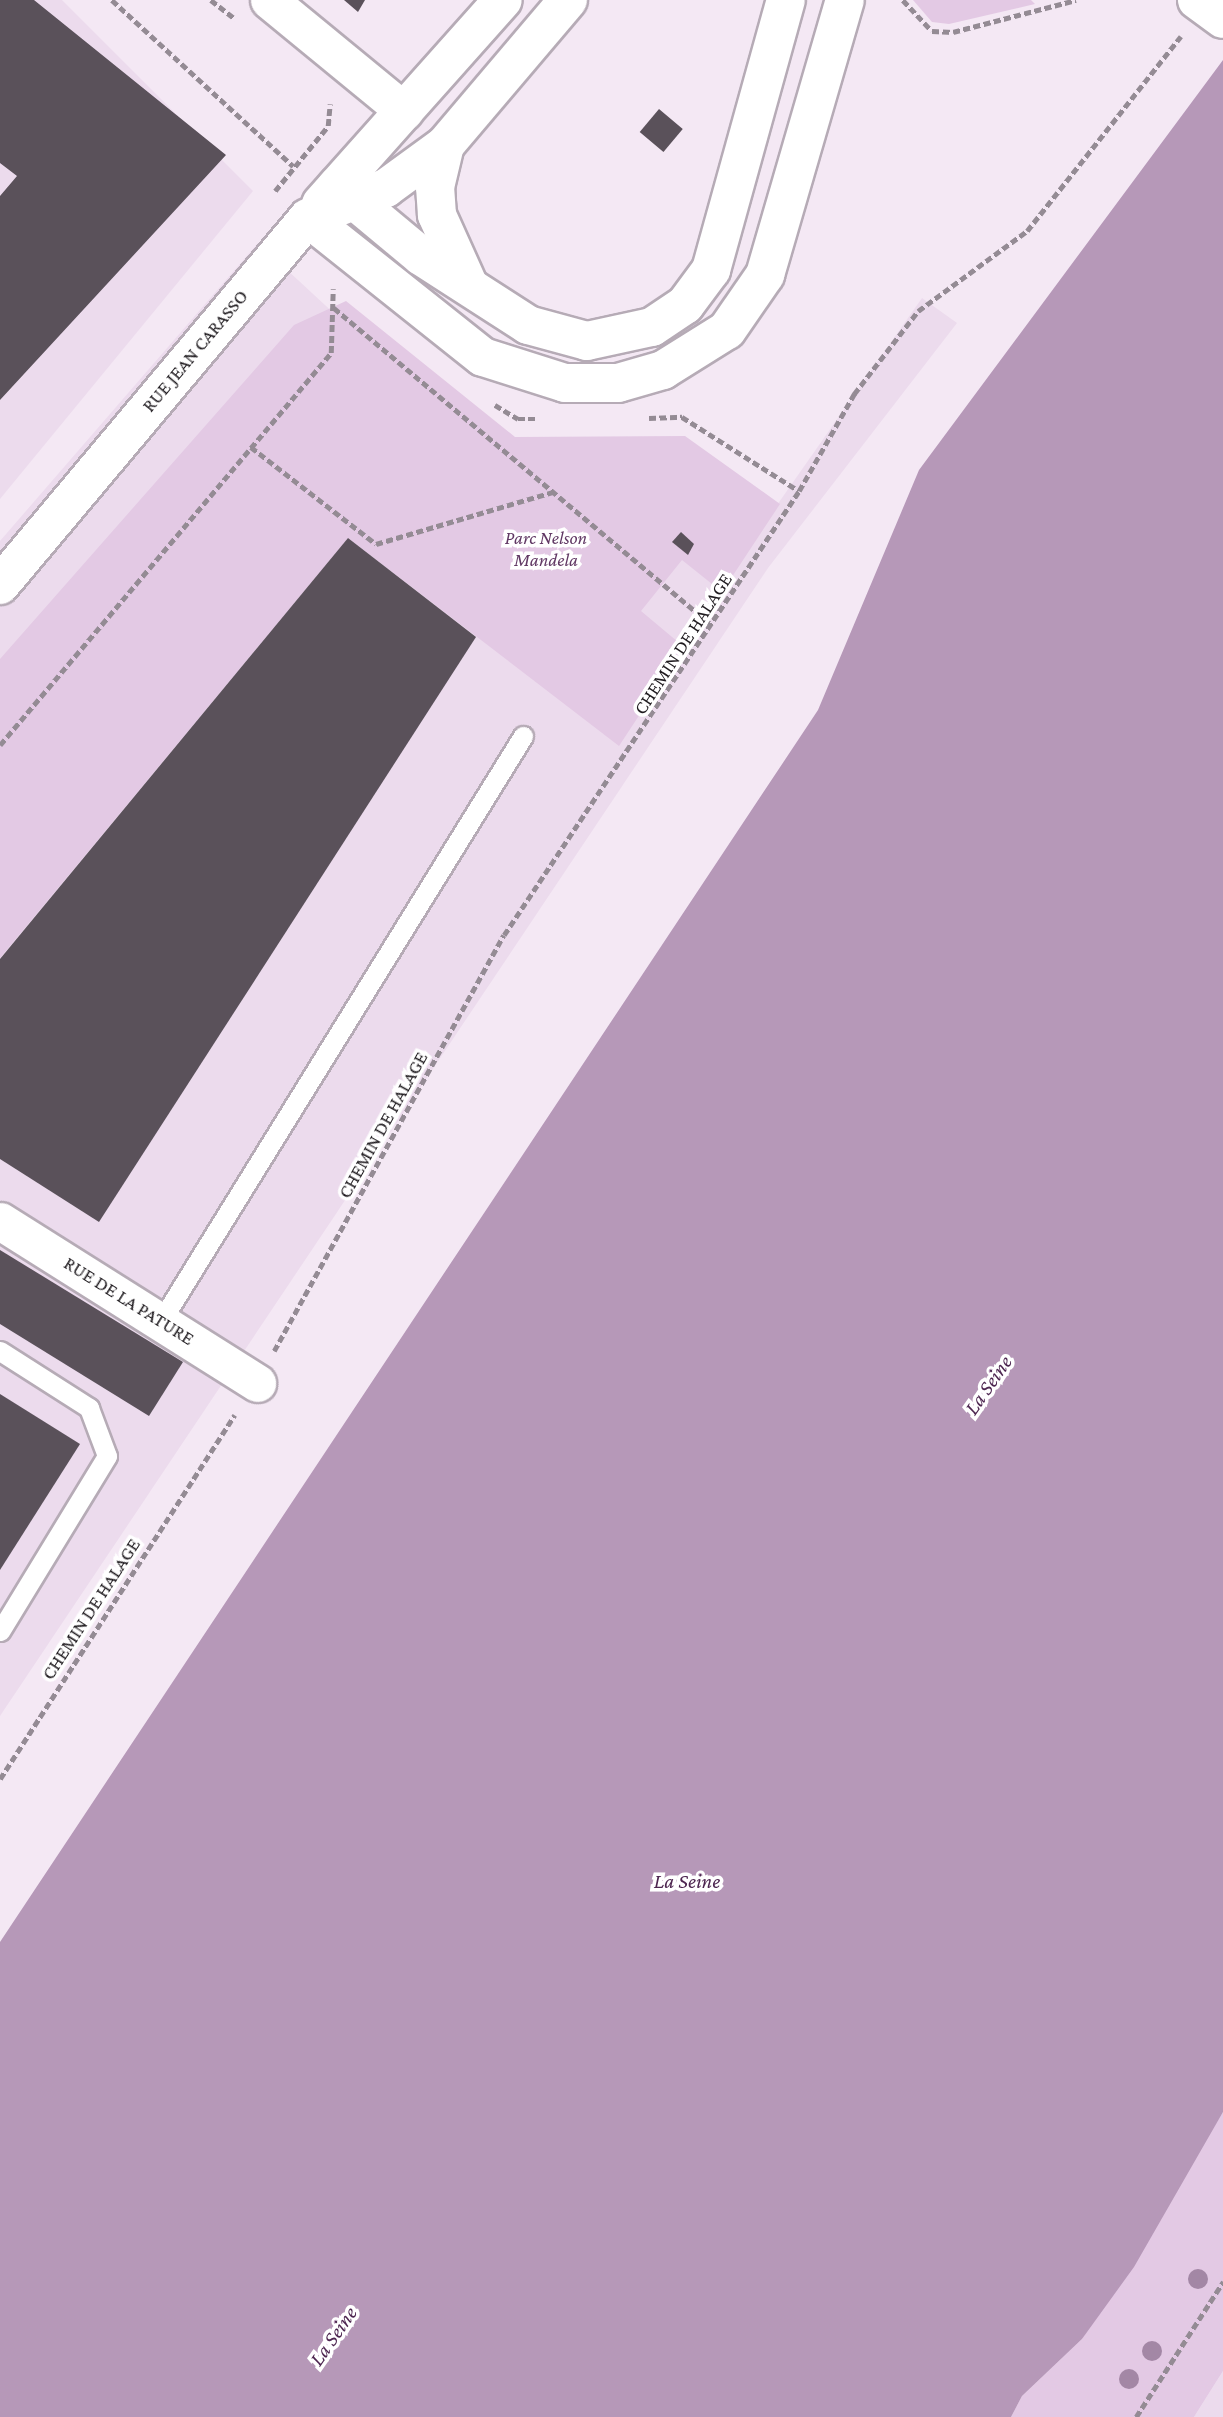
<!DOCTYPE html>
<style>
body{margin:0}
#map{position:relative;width:1223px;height:2417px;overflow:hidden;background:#f4e8f4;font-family:"Crimson Pro",serif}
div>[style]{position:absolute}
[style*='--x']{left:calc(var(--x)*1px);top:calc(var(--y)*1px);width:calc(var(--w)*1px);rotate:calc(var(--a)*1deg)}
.built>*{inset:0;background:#ecdbed}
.green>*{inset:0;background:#e3c9e4}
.water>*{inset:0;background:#b698b8}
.building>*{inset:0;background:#5a515a;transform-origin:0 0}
.path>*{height:4.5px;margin-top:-2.25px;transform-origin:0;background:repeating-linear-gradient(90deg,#948b94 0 7px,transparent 0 10.5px)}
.roads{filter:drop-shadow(2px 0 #b6abb6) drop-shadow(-2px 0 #b6abb6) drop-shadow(0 2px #b6abb6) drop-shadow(0 -2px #b6abb6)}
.service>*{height:19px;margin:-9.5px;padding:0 9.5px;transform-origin:9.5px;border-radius:9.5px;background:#fff}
.minor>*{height:37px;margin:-18.5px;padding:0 18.5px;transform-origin:18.5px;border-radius:18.5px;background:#fff}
.tertiary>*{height:38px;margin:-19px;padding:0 19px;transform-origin:19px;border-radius:19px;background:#fff}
.primary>*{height:38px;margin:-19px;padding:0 19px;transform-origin:19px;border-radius:19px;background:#fff}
.bridges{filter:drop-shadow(2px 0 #b6abb6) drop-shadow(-2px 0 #b6abb6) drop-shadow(0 2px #b6abb6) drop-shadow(0 -2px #b6abb6)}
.primary-bridge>*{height:38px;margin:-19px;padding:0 19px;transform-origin:19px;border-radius:19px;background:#fff}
.trees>*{width:20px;height:20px;margin:-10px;border-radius:50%;background:#a387a5}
span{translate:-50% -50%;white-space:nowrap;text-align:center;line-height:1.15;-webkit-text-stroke:7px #fff;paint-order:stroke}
.street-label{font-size:19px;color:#1f1b1f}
.park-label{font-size:19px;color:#613864;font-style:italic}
.water-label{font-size:21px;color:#4d2550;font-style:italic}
</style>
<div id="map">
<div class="built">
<div style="clip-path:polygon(0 0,62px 0,253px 191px,0 499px)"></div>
<div style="clip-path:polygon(258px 243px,393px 368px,728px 575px,922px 298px,957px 323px,768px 568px,0 1716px,0 541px)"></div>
<div style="clip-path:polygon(1223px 2371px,1223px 2417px,1194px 2417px)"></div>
</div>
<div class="green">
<div style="clip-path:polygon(913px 0,1031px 0,1035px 4px,949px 24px,932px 22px)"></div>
<div style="clip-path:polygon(346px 301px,515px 437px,685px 436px,780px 504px,722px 592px,682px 560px,641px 611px,684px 647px,619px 746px,348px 538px,0 958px,0 659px,294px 325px)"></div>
<div style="clip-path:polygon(1223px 2112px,1223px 2371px,1194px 2417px,1011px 2417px,1022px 2396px,1082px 2339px)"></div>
</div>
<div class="water">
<div style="clip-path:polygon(1223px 60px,1223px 2112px,1134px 2267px,1082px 2339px,1022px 2396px,1011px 2417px,0 2417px,0 1942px,818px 710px,919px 470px)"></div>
</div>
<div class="building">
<div style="clip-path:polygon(0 0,34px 0,226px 155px,0 400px,0 196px,17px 176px,0 163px)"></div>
<div style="clip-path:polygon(344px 0,365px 0,358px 12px)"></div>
<div style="left:659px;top:109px;width:31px;height:30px;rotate:40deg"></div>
<div style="clip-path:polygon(681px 532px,694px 544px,688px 555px,672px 542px)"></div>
<div style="clip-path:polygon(348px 538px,476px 637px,99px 1222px,0 1159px,0 959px)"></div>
<div style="clip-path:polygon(0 1250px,183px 1362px,149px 1416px,0 1324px)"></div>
<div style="clip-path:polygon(0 1394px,80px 1444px,0 1570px)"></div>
</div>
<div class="path">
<div style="--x:112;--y:0;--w:246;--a:42.5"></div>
<div style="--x:211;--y:0;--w:31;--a:38"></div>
<div style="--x:903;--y:0;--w:42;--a:46.9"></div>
<div style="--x:932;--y:31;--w:21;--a:3"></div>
<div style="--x:953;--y:32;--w:127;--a:-14.6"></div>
<div style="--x:275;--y:191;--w:84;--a:-50.8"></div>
<div style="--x:328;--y:126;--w:22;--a:-85"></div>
<div style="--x:334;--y:308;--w:493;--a:40"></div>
<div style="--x:495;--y:405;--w:27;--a:31"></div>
<div style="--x:518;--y:419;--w:20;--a:0"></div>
<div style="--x:649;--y:418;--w:33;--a:-2"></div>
<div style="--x:682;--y:417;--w:138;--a:32.3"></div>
<div style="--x:251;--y:447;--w:158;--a:37.8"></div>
<div style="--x:376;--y:544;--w:184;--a:-16.4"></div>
<div style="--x:0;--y:745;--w:513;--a:-49.82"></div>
<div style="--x:331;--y:353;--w:64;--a:-88.2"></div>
<div style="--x:274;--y:1351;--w:475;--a:-61.1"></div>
<div style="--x:504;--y:935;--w:533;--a:-56.4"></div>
<div style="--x:799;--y:491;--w:112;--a:-60.4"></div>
<div style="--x:854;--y:394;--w:105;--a:-52.4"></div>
<div style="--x:918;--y:311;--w:135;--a:-36.3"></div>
<div style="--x:1027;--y:231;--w:248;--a:-51.7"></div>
<div style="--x:0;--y:1779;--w:433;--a:-57.2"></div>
<div style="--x:1136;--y:2417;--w:161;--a:-57.2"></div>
</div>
<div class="roads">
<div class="service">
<div style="--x:161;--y:1321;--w:688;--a:-58.25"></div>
<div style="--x:0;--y:1351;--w:106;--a:32.6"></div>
<div style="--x:89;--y:1408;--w:51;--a:69.4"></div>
<div style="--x:107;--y:1456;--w:205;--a:121.4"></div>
</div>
<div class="minor">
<div style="--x:269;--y:0;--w:175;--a:39.4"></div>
<div style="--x:0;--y:1221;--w:304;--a:32.2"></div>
</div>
<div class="tertiary">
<div style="--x:0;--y:585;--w:479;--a:-50"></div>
</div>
<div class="primary">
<div style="--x:337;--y:186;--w:109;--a:39.8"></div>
<div style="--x:421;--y:256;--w:127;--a:32.8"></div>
<div style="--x:528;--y:325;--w:61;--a:15.2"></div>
<div style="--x:587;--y:341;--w:66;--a:-12.2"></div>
<div style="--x:652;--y:327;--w:40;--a:-34"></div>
<div style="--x:685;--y:305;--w:44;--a:-53.4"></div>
<div style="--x:711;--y:270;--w:280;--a:-74.5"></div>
<div style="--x:321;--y:204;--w:273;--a:-48.3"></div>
<div style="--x:333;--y:209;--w:57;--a:-21.6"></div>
<div style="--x:386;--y:188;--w:73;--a:-36.1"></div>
<div style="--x:308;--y:218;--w:223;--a:38.5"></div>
<div style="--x:483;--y:357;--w:86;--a:17.6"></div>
<div style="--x:565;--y:383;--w:53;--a:0"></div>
<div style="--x:618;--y:383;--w:47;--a:-16.1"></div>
<div style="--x:663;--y:370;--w:75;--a:-32"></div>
<div style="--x:727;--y:330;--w:67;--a:-55.4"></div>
<div style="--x:765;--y:275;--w:286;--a:-73.8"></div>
<div style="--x:468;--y:284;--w:76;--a:-114.2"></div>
<div style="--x:437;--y:215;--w:28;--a:-94"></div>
<div style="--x:435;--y:187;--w:43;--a:-76.6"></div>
<div style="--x:445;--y:145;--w:190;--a:-49.7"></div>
</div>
</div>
<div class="bridges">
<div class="primary-bridge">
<div style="--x:1197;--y:0;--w:32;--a:36"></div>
</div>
</div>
<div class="trees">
<div style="left:1198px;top:2279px"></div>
<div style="left:1152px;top:2351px"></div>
<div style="left:1129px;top:2379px"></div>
</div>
<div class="street-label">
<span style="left:195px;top:351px;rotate:-50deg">RUE JEAN CARASSO</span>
<span style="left:683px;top:644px;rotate:-57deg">CHEMIN DE HALAGE</span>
<span style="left:383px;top:1125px;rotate:-61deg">CHEMIN DE HALAGE</span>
<span style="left:129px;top:1301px;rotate:32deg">RUE DE LA PATURE</span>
<span style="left:91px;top:1609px;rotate:-57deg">CHEMIN DE HALAGE</span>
</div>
<div class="park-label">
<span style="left:546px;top:549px">Parc Nelson<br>Mandela</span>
</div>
<div class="water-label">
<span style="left:988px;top:1385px;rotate:-55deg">La Seine</span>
<span style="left:687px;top:1881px">La Seine</span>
<span style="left:333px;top:2336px;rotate:-55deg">La Seine</span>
</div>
</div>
